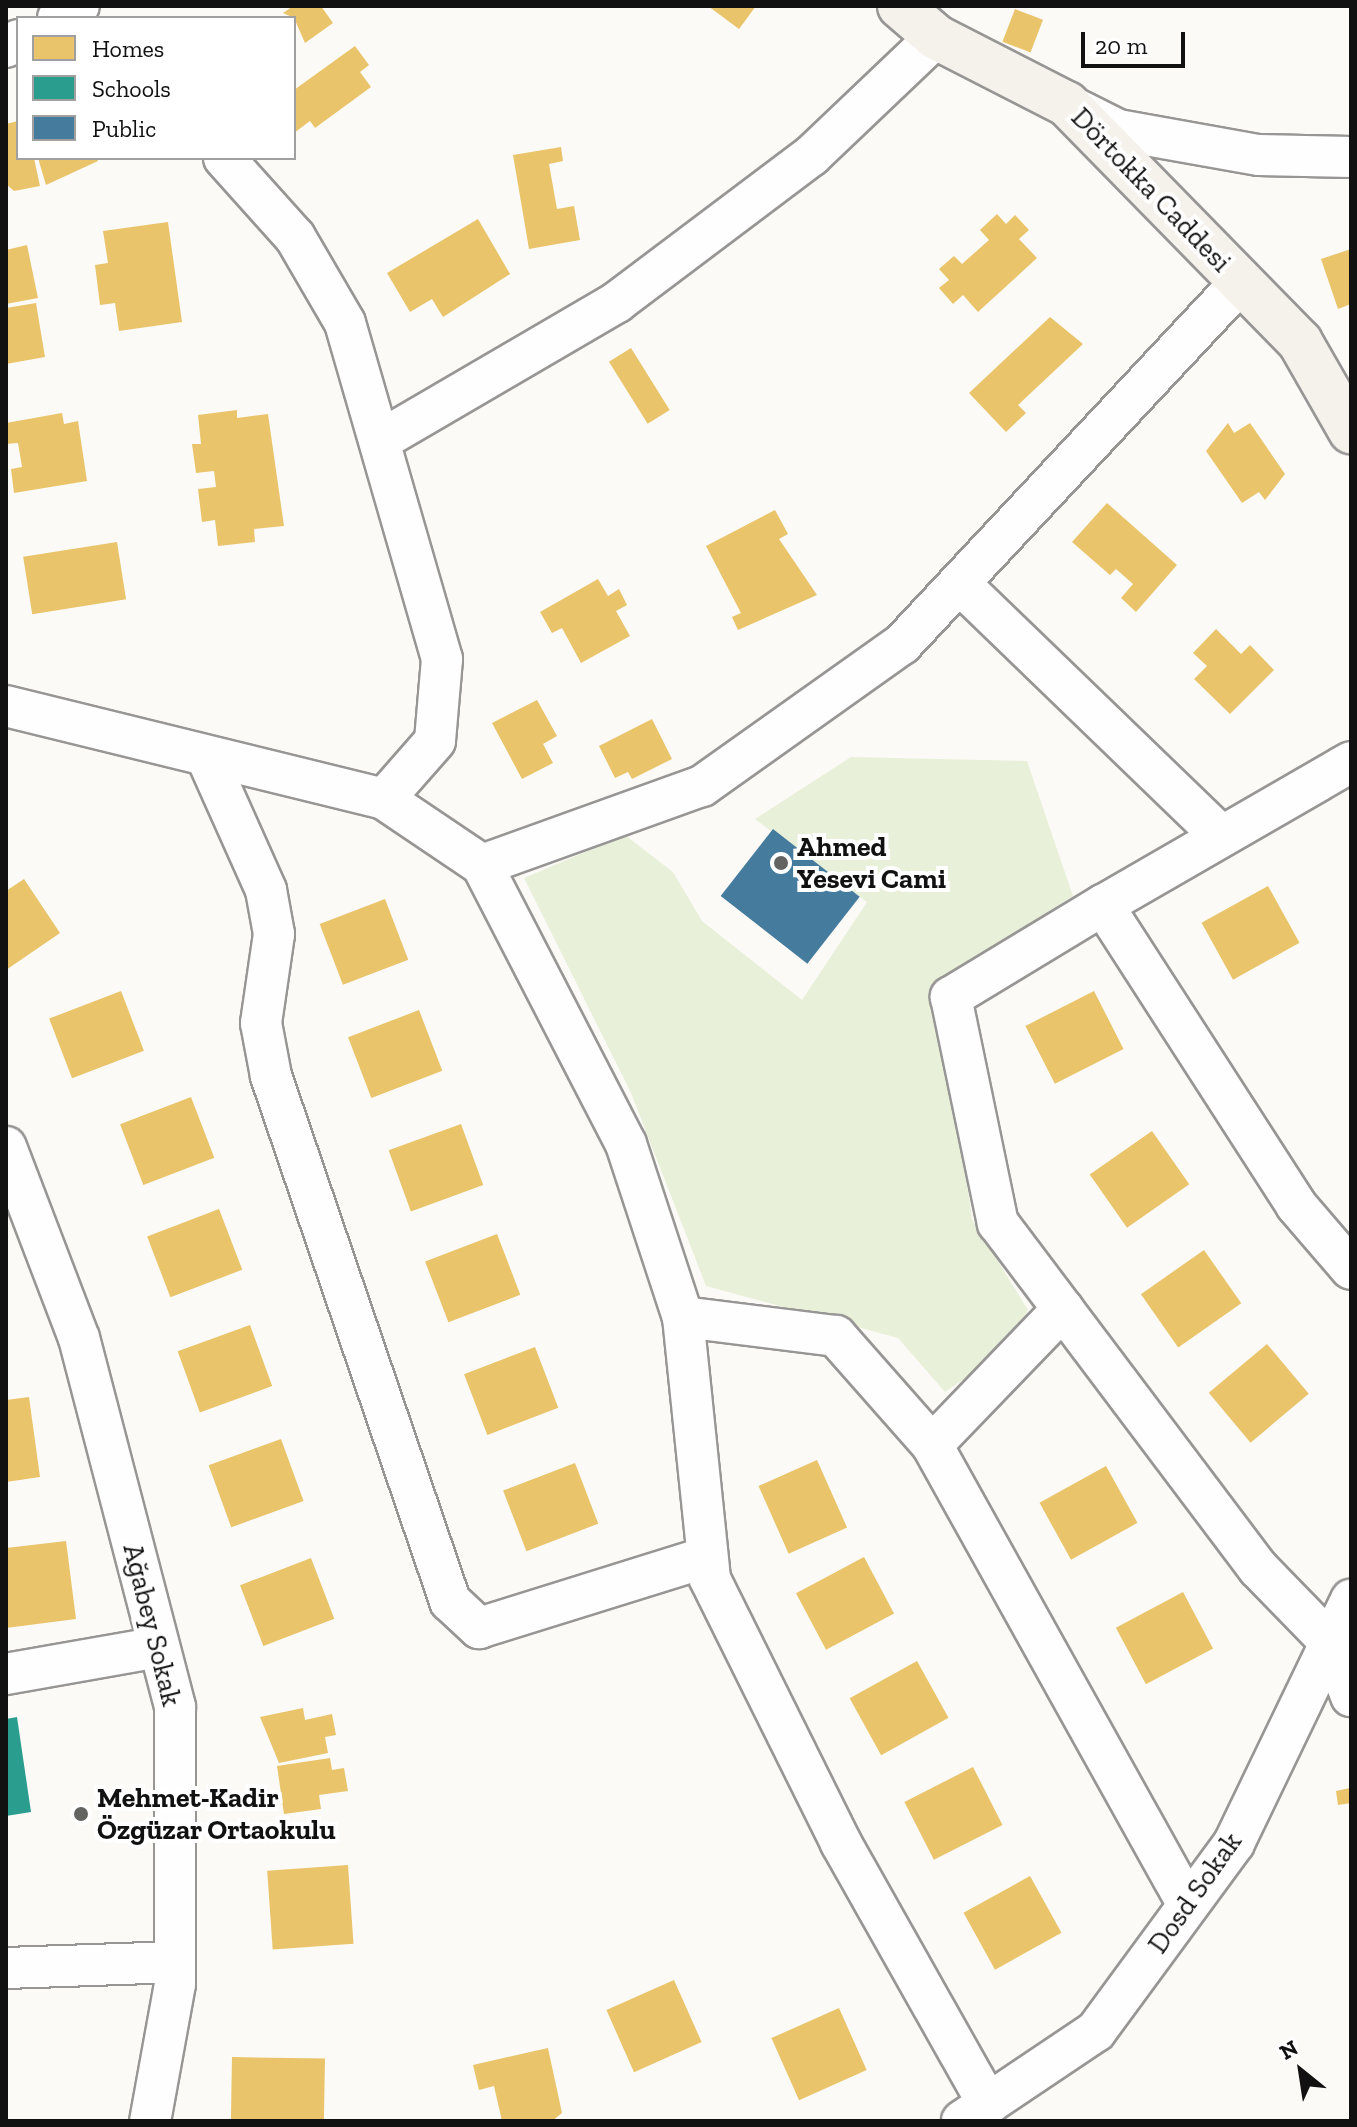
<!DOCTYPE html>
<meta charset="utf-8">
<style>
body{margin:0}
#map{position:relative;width:1357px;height:2127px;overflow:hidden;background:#fcfaf7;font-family:"Zilla Slab",serif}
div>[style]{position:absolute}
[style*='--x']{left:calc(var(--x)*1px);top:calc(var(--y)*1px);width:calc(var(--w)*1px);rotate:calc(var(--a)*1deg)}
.green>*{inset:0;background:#e9f0d9}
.homes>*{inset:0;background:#e9c46a;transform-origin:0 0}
.schools>*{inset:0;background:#2a9d8f}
.public>*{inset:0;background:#457b9d;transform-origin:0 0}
.roads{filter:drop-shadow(2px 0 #979695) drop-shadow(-2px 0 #979695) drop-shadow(0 2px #979695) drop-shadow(0 -2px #979695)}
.street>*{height:40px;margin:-20px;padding:0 20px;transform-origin:20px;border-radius:20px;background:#fffefe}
.secondary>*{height:44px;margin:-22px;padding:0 22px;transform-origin:22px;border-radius:22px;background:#f5f2ec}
.dots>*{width:22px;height:22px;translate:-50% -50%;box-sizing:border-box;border:4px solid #fff;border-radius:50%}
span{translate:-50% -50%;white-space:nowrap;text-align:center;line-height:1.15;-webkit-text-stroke:8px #fff;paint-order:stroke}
.street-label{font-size:28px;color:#111}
.poi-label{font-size:28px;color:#111;font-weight:700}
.left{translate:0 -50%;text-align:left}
.frame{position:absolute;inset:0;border:8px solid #111;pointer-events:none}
.legend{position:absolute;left:16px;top:16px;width:280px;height:144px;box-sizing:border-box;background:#fff;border:2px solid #a0a0a0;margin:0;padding:10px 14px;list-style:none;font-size:24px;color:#111}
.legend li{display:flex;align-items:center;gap:16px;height:40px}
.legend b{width:40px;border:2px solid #a0a0a0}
.north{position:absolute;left:1261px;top:2031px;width:80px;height:80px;-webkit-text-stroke:6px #fff;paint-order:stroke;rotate:330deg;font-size:22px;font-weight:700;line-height:32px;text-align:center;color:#111}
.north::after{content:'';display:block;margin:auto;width:28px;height:36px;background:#111;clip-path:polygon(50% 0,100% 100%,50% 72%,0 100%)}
.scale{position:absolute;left:1081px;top:32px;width:104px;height:36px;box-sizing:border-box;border:4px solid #111;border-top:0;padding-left:10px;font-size:24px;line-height:28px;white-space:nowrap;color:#111;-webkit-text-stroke:6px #fff;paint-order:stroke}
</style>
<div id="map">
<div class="green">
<div style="clip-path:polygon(851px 757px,1027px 761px,1073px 896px,938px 981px,972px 1219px,1028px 1310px,1007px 1350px,945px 1392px,898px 1338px,706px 1286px,631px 1093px,524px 878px,625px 835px,673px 872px,702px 921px,802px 1000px,867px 902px,755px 819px)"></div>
</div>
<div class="homes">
<div style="clip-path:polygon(293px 6px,321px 6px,333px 23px,305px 43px,294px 18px,283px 13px)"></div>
<div style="clip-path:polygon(708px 6px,756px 6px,739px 29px)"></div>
<div style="left:1015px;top:9px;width:30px;height:35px;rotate:21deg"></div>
<div style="clip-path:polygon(355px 46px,369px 65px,360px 72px,371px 87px,315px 128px,310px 121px,294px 133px,294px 90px)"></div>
<div style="clip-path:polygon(18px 121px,18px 158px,34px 158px,40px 186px,14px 191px,6px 184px,6px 124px)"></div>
<div style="clip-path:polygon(561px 147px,563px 161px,549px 164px,557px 209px,574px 206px,580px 240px,529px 249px,513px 155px)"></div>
<div style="clip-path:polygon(38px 158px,97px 158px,98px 161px,46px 185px)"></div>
<div style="clip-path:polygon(997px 214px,1006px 224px,1015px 215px,1029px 230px,1019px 239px,1037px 258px,978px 312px,963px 295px,953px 304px,939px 288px,949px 280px,939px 269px,954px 256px,962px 264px,989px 240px,980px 230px)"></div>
<div style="clip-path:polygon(478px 219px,510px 274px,443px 317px,432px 299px,410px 312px,387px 273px)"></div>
<div style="clip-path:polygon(168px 222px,182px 322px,119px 331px,115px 303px,100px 305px,95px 265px,108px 263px,103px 231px)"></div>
<div style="clip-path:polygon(27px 245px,38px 298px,6px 304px,6px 250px)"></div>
<div style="clip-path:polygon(1351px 249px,1351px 304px,1338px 309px,1321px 259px)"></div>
<div style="clip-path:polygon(36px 303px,45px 357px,6px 364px,6px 308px)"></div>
<div style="clip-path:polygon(1050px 317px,1083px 344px,1018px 405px,1026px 413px,1006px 432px,969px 393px)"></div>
<div style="left:631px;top:348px;width:73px;height:26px;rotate:58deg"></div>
<div style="clip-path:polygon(237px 410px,237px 418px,268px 414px,284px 526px,254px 529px,255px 542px,218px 546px,215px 520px,202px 522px,198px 489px,216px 487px,214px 471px,196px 473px,192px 444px,201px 444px,198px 415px)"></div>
<div style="clip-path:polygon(62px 413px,64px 424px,78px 421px,87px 481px,14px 493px,11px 469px,22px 467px,18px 443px,6px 444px,6px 423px)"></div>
<div style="clip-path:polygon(1228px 423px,1234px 433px,1250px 423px,1285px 474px,1265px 500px,1259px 492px,1242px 503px,1206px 451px)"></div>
<div style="clip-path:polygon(1107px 503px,1177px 565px,1136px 612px,1121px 598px,1133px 584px,1116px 569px,1110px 575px,1072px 542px)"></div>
<div style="clip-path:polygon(775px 510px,788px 534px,779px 539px,817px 595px,738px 630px,732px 617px,741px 613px,706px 546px)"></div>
<div style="left:117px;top:542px;width:58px;height:95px;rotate:81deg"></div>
<div style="clip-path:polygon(598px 579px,608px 596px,619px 589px,627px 605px,616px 611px,630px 636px,581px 663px,562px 628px,552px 633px,540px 612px)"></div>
<div style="clip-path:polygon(1216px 629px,1241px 654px,1250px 645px,1274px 670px,1230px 714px,1194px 679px,1207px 666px,1193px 653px)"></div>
<div style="clip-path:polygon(537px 700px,557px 736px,543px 744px,553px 763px,522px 779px,492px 723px)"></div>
<div style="clip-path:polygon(652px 719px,672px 759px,632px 779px,628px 772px,615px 778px,599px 746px)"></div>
<div style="clip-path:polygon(24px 879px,60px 933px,6px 970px,6px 891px)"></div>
<div style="left:1268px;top:886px;width:65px;height:76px;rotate:61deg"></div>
<div style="left:385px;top:899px;width:65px;height:70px;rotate:69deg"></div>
<div style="left:121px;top:991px;width:64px;height:77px;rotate:69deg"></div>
<div style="left:1094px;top:991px;width:65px;height:77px;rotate:63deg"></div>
<div style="left:419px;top:1010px;width:65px;height:76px;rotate:69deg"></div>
<div style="left:191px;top:1097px;width:65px;height:76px;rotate:69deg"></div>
<div style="left:461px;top:1124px;width:65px;height:77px;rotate:70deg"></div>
<div style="left:1152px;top:1131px;width:65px;height:76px;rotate:55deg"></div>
<div style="left:219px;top:1209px;width:65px;height:77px;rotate:69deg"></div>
<div style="left:497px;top:1234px;width:65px;height:77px;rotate:69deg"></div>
<div style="left:1204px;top:1250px;width:65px;height:77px;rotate:55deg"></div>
<div style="left:250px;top:1325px;width:65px;height:77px;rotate:70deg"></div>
<div style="left:1267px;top:1344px;width:65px;height:76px;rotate:50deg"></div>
<div style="left:535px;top:1347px;width:65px;height:76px;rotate:69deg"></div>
<div style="clip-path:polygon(29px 1397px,40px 1477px,6px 1482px,6px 1400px)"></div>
<div style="left:281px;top:1439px;width:66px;height:77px;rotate:70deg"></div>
<div style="left:817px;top:1460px;width:74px;height:64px;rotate:66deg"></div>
<div style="left:575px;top:1463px;width:65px;height:77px;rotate:69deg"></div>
<div style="left:1106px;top:1466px;width:65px;height:76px;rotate:61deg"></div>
<div style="clip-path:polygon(66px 1541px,76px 1619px,6px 1628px,6px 1548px)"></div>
<div style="left:864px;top:1557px;width:64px;height:77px;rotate:62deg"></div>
<div style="left:311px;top:1558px;width:65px;height:76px;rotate:69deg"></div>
<div style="left:1183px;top:1592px;width:64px;height:76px;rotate:62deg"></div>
<div style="left:917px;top:1661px;width:65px;height:77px;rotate:61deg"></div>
<div style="clip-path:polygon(303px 1708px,305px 1720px,332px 1714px,336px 1735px,325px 1737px,328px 1753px,279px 1763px,260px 1717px)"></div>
<div style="clip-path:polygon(330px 1758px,332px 1770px,344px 1768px,348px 1791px,319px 1795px,321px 1809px,284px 1814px,277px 1766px)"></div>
<div style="left:973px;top:1767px;width:65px;height:77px;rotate:63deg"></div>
<div style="clip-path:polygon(1350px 1788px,1351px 1803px,1338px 1805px,1336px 1791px)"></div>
<div style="left:348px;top:1865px;width:79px;height:81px;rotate:86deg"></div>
<div style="left:1030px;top:1876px;width:65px;height:76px;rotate:61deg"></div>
<div style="left:674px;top:1980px;width:68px;height:74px;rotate:66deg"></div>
<div style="left:839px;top:2008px;width:68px;height:74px;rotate:66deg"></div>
<div style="clip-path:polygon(548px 2048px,562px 2113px,552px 2121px,502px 2121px,494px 2086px,479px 2090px,473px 2065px)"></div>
<div style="left:232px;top:2057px;width:93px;height:64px;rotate:1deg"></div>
</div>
<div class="schools">
<div style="clip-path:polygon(17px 1717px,31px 1812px,6px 1816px,6px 1719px)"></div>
</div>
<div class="public">
<div style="left:773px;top:829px;width:110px;height:85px;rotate:38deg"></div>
</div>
<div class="roads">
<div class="street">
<div style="--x:58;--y:18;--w:24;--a:-30"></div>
<div style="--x:6;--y:47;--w:14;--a:-30"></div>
<div style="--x:1074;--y:108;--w:49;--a:26.6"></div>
<div style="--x:1118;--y:130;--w:143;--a:10.1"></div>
<div style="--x:1259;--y:155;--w:92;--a:1.2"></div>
<div style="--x:224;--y:158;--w:106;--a:48.1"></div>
<div style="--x:295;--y:237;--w:99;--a:59.8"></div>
<div style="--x:345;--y:323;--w:350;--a:73.9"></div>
<div style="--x:442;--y:659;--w:82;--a:94.9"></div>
<div style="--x:435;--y:741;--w:77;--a:131.3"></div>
<div style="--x:381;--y:440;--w:273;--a:-30.3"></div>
<div style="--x:617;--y:302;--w:243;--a:-37"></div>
<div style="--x:811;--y:156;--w:173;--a:-43.6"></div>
<div style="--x:959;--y:583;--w:364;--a:44"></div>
<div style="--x:6;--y:706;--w:389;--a:13.8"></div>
<div style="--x:384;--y:799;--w:118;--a:34"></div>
<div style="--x:482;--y:865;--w:314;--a:62.7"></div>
<div style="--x:626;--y:1144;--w:182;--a:71.8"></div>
<div style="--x:683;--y:1317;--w:263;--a:84.1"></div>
<div style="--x:710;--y:1579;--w:295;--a:63.6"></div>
<div style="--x:841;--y:1843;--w:300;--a:60.6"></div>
<div style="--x:207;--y:758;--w:145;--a:65.9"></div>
<div style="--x:266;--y:890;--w:45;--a:79.7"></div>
<div style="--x:274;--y:934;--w:90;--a:98.3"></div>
<div style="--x:261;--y:1023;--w:54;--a:79.3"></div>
<div style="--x:271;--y:1076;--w:555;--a:71.17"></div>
<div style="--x:450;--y:1601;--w:40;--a:43"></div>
<div style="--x:479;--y:1628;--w:239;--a:-17.3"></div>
<div style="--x:1351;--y:762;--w:286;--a:150"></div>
<div style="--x:1103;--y:905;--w:357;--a:57.2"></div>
<div style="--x:1296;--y:1205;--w:84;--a:49.3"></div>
<div style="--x:482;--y:865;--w:234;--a:-19.8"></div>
<div style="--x:702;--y:786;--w:245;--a:-35.4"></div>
<div style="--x:902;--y:644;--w:496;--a:-46.9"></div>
<div style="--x:1103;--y:905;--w:178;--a:148.8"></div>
<div style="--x:951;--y:997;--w:231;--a:78.3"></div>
<div style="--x:998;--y:1223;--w:432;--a:53"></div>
<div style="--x:1258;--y:1568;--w:105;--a:45.8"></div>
<div style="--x:1331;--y:1643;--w:57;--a:69.3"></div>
<div style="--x:6;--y:1147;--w:204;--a:69.1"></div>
<div style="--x:79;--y:1338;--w:381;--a:75.4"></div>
<div style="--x:175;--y:1707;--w:277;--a:90"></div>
<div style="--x:175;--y:1984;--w:139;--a:100.3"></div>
<div style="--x:683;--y:1317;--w:154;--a:7.1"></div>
<div style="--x:836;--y:1336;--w:145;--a:48.6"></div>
<div style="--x:932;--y:1445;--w:526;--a:60.9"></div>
<div style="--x:932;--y:1445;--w:189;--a:-46.1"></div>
<div style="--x:6;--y:1674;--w:155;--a:-10"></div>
<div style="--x:6;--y:1968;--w:169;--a:-2"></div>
<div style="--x:962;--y:2121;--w:161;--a:-33.9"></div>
<div style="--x:1096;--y:2031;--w:233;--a:-53.7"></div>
<div style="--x:1234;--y:1843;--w:270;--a:-64.3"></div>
</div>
<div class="secondary">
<div style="--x:900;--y:6;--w:48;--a:40.7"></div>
<div style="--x:936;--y:37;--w:147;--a:27.1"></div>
<div style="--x:1067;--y:104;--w:333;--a:45.6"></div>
<div style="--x:1300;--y:342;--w:103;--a:60.2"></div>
</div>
</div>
<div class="dots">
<div style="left:781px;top:863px;background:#636362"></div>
<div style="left:81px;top:1814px;background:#636362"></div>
</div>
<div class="street-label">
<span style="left:1151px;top:190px;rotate:46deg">Dörtokka Caddesi</span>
<span style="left:152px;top:1625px;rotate:76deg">Ağabey Sokak</span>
<span style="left:1195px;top:1893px;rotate:-55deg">Dosd Sokak</span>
</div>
<div class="poi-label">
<span class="left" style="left:797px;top:863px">Ahmed<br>Yesevi Cami</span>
<span class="left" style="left:97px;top:1814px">Mehmet-Kadir<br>Özgüzar Ortaokulu</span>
</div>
<div class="frame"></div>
<ul class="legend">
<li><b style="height:22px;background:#e9c46a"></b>Homes</li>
<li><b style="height:22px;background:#2a9d8f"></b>Schools</li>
<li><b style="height:22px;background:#457b9d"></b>Public</li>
</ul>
<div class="north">N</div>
<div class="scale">20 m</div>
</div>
